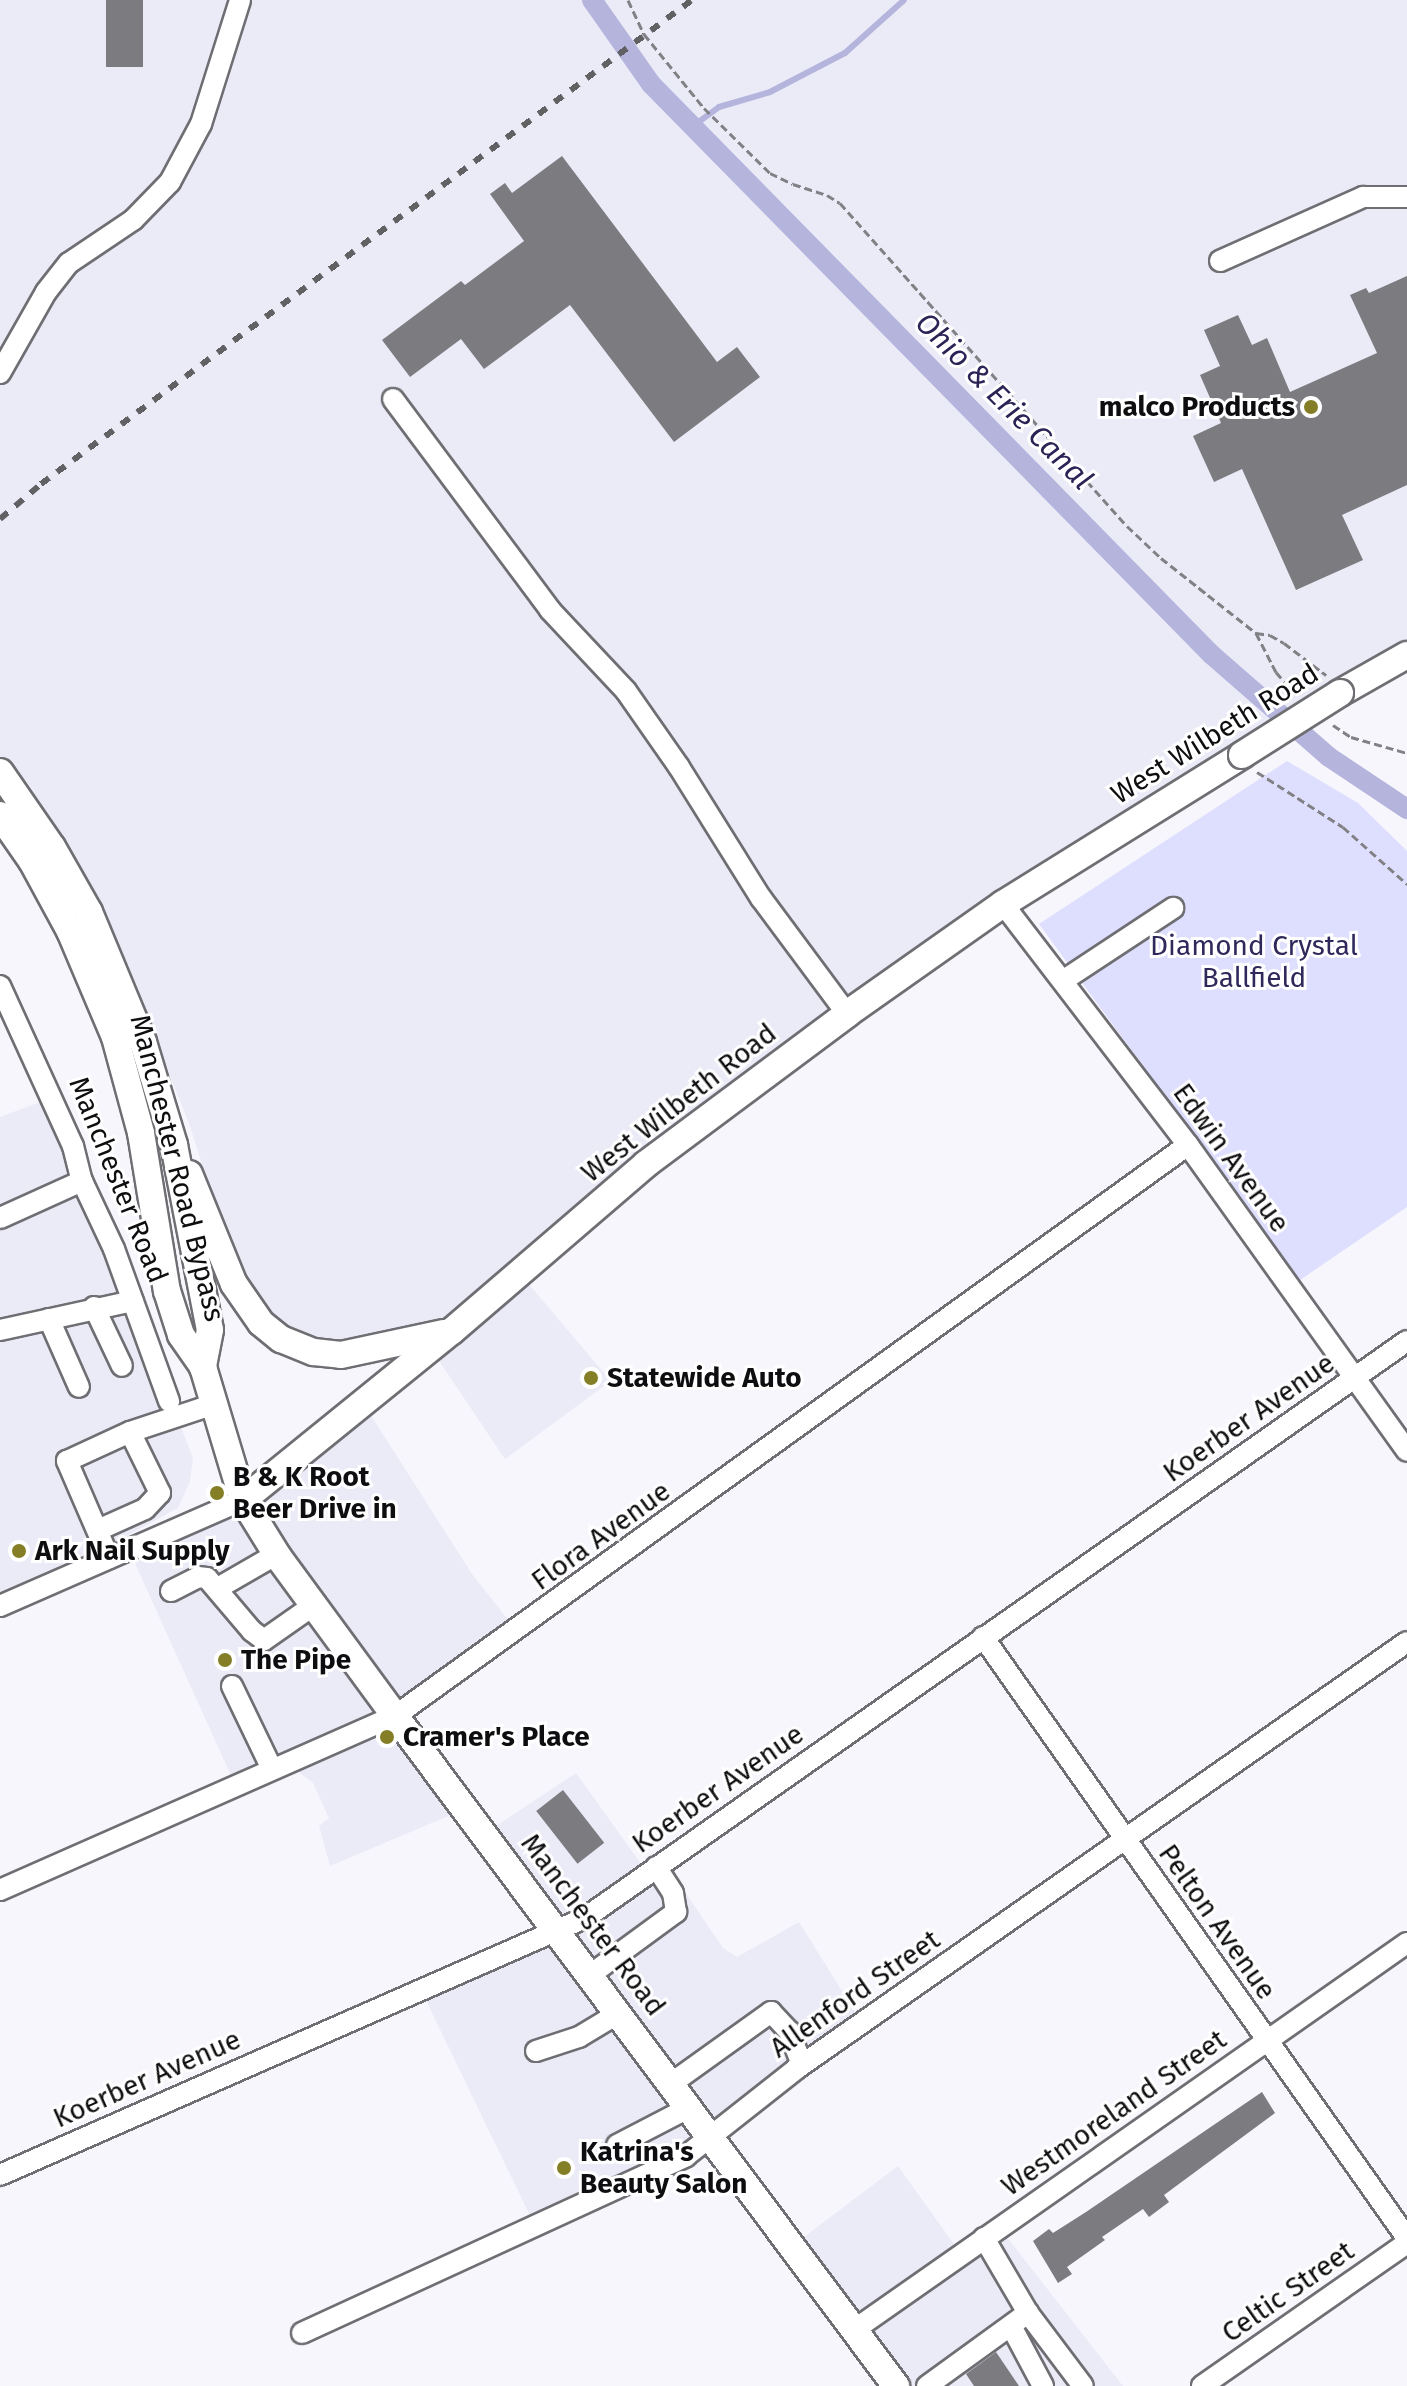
<!DOCTYPE html>
<style>
body{margin:0}
#map{position:relative;width:1407px;height:2386px;overflow:hidden;background:#f6f6fc;font-family:"Fira Sans",sans-serif}
div>[style]{position:absolute}
[style*='--x']{left:calc(var(--x)*1px);top:calc(var(--y)*1px);width:calc(var(--w)*1px);rotate:calc(var(--a)*1deg)}
.built>*{inset:0;background:#ebebf8}
.green>*{inset:0;background:#dedefe}
.stream>*{height:6px;margin:-3px;padding:0 3px;transform-origin:3px;border-radius:3px;background:#b5b4dd}
.canal>*{height:20px;margin:-10px;padding:0 10px;transform-origin:10px;border-radius:10px;background:#b5b4dd}
.building>*{inset:0;background:#7b7b80;transform-origin:0 0}
.path>*{height:3px;margin-top:-1.5px;transform-origin:0;background:repeating-linear-gradient(90deg,#818185 0 8px,transparent 0 12px)}
.roads{filter:drop-shadow(2px 0 #6e6e73) drop-shadow(-2px 0 #6e6e73) drop-shadow(0 2px #6e6e73) drop-shadow(0 -2px #6e6e73)}
.minor>*{height:20px;margin:-10px;padding:0 10px;transform-origin:10px;border-radius:10px;background:#fff}
.major>*{height:26px;margin:-13px;padding:0 13px;transform-origin:13px;border-radius:13px;background:#fff}
.rail>*{height:6px;margin-top:-3px;transform-origin:0;background:repeating-linear-gradient(90deg,#616164 0 10px,transparent 0 20px)}
.bridges{filter:drop-shadow(2px 0 #6e6e73) drop-shadow(-2px 0 #6e6e73) drop-shadow(0 2px #6e6e73) drop-shadow(0 -2px #6e6e73)}
.major-bridge>*{height:26px;margin:-13px;padding:0 13px;transform-origin:13px;border-radius:13px;background:#fff}
.dots>*{width:22px;height:22px;translate:-50% -50%;box-sizing:border-box;border:4px solid #fff;border-radius:50%}
span{translate:-50% -50%;white-space:nowrap;text-align:center;line-height:1.15;-webkit-text-stroke:6px #fff;paint-order:stroke}
.poi-label{font-size:28px;color:#0e0e10;font-weight:700}
.right{translate:-100% -50%;text-align:right}
.left{translate:0 -50%;text-align:left}
.street-label{font-size:28px;color:#0e0e10}
.park-label{font-size:28px;color:#2f285b}
.water-label{font-size:30px;color:#2a2355;font-style:italic}
</style>
<div id="map">
<div class="built">
<div style="clip-path:polygon(0 0,1407px 0,1407px 655px,1003px 904px,520px 1274px,611px 1381px,505px 1459px,431px 1349px,355px 1354px,293px 1331px,249px 1290px,227px 1245px,190px 1126px,121px 952px,57px 838px,0 764px)"></div>
<div style="clip-path:polygon(51px 1098px,193px 1458px,190px 1481px,178px 1508px,0 1605px,0 1117px)"></div>
<div style="clip-path:polygon(363px 1403px,472px 1574px,517px 1631px,395px 1716px,465px 1809px,330px 1866px,319px 1826px,329px 1818px,313px 1783px,286px 1762px,234px 1782px,129px 1550px,243px 1500px)"></div>
<div style="clip-path:polygon(576px 1773px,647px 1872px,664px 1861px,723px 1948px,737px 1957px,799px 1922px,862px 2023px,712px 2136px,535px 2226px,420px 1988px,556px 1929px,484px 1834px)"></div>
<div style="clip-path:polygon(898px 2166px,961px 2254px,999px 2227px,1123px 2386px,896px 2386px,792px 2246px)"></div>
</div>
<div class="green">
<div style="clip-path:polygon(1287px 761px,1358px 803px,1407px 851px,1407px 1207px,1300px 1280px,1039px 924px)"></div>
</div>
<div class="stream">
<div style="--x:693;--y:126;--w:32;--a:-36"></div>
<div style="--x:719;--y:107;--w:53;--a:-16.4"></div>
<div style="--x:770;--y:92;--w:85;--a:-27.5"></div>
<div style="--x:845;--y:53;--w:79;--a:-41.9"></div>
</div>
<div class="canal">
<div style="--x:592;--y:0;--w:103;--a:54.9"></div>
<div style="--x:651;--y:84;--w:800;--a:45.51"></div>
<div style="--x:1212;--y:655;--w:155;--a:41.1"></div>
<div style="--x:1329;--y:757;--w:94;--a:33.7"></div>
</div>
<div class="building">
<div style="left:106px;top:0;width:37px;height:67px"></div>
<div style="clip-path:polygon(562px 156px,717px 362px,737px 347px,760px 377px,674px 442px,570px 305px,484px 369px,461px 339px,410px 377px,382px 340px,461px 281px,465px 285px,524px 241px,490px 194px,505px 183px,512px 193px)"></div>
<div style="clip-path:polygon(1407px 276px,1407px 485px,1342px 515px,1363px 560px,1296px 590px,1242px 469px,1214px 482px,1193px 436px,1221px 423px,1200px 375px,1220px 366px,1204px 330px,1238px 315px,1252px 345px,1267px 338px,1290px 392px,1377px 353px,1350px 295px,1366px 288px,1369px 293px)"></div>
<div style="left:563px;top:1790px;width:67px;height:34px;rotate:52deg"></div>
<div style="clip-path:polygon(1262px 2092px,1275px 2113px,1164px 2195px,1169px 2202px,1149px 2217px,1143px 2209px,1102px 2237px,1105px 2240px,1067px 2267px,1072px 2274px,1058px 2283px,1033px 2241px,1049px 2229px,1053px 2233px,1086px 2212px)"></div>
<div style="clip-path:polygon(996px 2352px,1019px 2386px,974px 2386px,966px 2374px)"></div>
</div>
<div class="path">
<div style="--x:628;--y:0;--w:38;--a:65"></div>
<div style="--x:644;--y:34;--w:95;--a:51"></div>
<div style="--x:704;--y:108;--w:93;--a:44.6"></div>
<div style="--x:770;--y:173;--w:25;--a:26"></div>
<div style="--x:793;--y:184;--w:36;--a:18"></div>
<div style="--x:827;--y:195;--w:15;--a:32"></div>
<div style="--x:840;--y:203;--w:432;--a:48.4"></div>
<div style="--x:1127;--y:526;--w:47;--a:43.3"></div>
<div style="--x:1161;--y:558;--w:121;--a:38.3"></div>
<div style="--x:1256;--y:633;--w:44;--a:62.9"></div>
<div style="--x:1276;--y:672;--w:30;--a:49"></div>
<div style="--x:1256;--y:633;--w:14;--a:8"></div>
<div style="--x:1270;--y:635;--w:16;--a:30"></div>
<div style="--x:1284;--y:643;--w:53;--a:37.3"></div>
<div style="--x:1333;--y:725;--w:22;--a:34"></div>
<div style="--x:1351;--y:737;--w:58;--a:15.9"></div>
<div style="--x:1257;--y:772;--w:102;--a:32.6"></div>
<div style="--x:1343;--y:827;--w:86;--a:41.7"></div>
</div>
<div class="roads">
<div class="minor">
<div style="--x:1220;--y:261;--w:157;--a:-24.1"></div>
<div style="--x:1363;--y:197;--w:44;--a:0"></div>
<div style="--x:0;--y:373;--w:93;--a:-60.4"></div>
<div style="--x:46;--y:292;--w:37;--a:-52"></div>
<div style="--x:69;--y:263;--w:77;--a:-33.9"></div>
<div style="--x:133;--y:220;--w:53;--a:-45.8"></div>
<div style="--x:170;--y:182;--w:66;--a:-61.9"></div>
<div style="--x:201;--y:124;--w:130;--a:-72.5"></div>
<div style="--x:393;--y:399;--w:263;--a:53.3"></div>
<div style="--x:550;--y:610;--w:111;--a:46.8"></div>
<div style="--x:626;--y:691;--w:93;--a:55.1"></div>
<div style="--x:679;--y:767;--w:155;--a:58"></div>
<div style="--x:761;--y:898;--w:144;--a:53.4"></div>
<div style="--x:1003;--y:904;--w:304;--a:52.5"></div>
<div style="--x:1188;--y:1145;--w:376;--a:54.4"></div>
<div style="--x:1064;--y:980;--w:131;--a:-33.4"></div>
<div style="--x:0;--y:986;--w:176;--a:65.5"></div>
<div style="--x:73;--y:1146;--w:36;--a:76"></div>
<div style="--x:82;--y:1181;--w:75;--a:64.8"></div>
<div style="--x:114;--y:1249;--w:162;--a:70.1"></div>
<div style="--x:0;--y:1218;--w:90;--a:-24.3"></div>
<div style="--x:94;--y:1307;--w:65;--a:64.6"></div>
<div style="--x:49;--y:1319;--w:74;--a:66.2"></div>
<div style="--x:0;--y:1330;--w:136;--a:-12.3"></div>
<div style="--x:98;--y:1530;--w:51;--a:-24.1"></div>
<div style="--x:145;--y:1509;--w:22;--a:-47"></div>
<div style="--x:160;--y:1493;--w:68;--a:-116.2"></div>
<div style="--x:109;--y:1558;--w:106;--a:-113.4"></div>
<div style="--x:67;--y:1461;--w:69;--a:-24.7"></div>
<div style="--x:130;--y:1432;--w:89;--a:-18.4"></div>
<div style="--x:218;--y:1588;--w:68;--a:-30"></div>
<div style="--x:171;--y:1591;--w:30;--a:-27"></div>
<div style="--x:198;--y:1577;--w:9;--a:6"></div>
<div style="--x:207;--y:1578;--w:70;--a:49.7"></div>
<div style="--x:252;--y:1631;--w:15;--a:37"></div>
<div style="--x:264;--y:1640;--w:61;--a:-35"></div>
<div style="--x:0;--y:1606;--w:265;--a:-23.6"></div>
<div style="--x:983;--y:1637;--w:736;--a:54.8"></div>
<div style="--x:232;--y:1686;--w:92;--a:64.3"></div>
<div style="--x:0;--y:1890;--w:432;--a:-23.8"></div>
<div style="--x:395;--y:1716;--w:977;--a:-35.76"></div>
<div style="--x:590;--y:1975;--w:107;--a:-36.2"></div>
<div style="--x:676;--y:1912;--w:19;--a:-99"></div>
<div style="--x:673;--y:1893;--w:31;--a:-123"></div>
<div style="--x:536;--y:2051;--w:45;--a:-18"></div>
<div style="--x:579;--y:2037;--w:47;--a:-31"></div>
<div style="--x:672;--y:2083;--w:122;--a:-35.6"></div>
<div style="--x:771;--y:2012;--w:26;--a:47"></div>
<div style="--x:789;--y:2031;--w:36;--a:69"></div>
<div style="--x:617;--y:2145;--w:82;--a:-27.5"></div>
<div style="--x:0;--y:2175;--w:639;--a:-23.72"></div>
<div style="--x:585;--y:1918;--w:1004;--a:-35.07"></div>
<div style="--x:1028;--y:2313;--w:91;--a:53"></div>
<div style="--x:1011;--y:2326;--w:68;--a:61.9"></div>
<div style="--x:854;--y:2330;--w:675;--a:-34.99"></div>
<div style="--x:302;--y:2333;--w:423;--a:-24.7"></div>
<div style="--x:686;--y:2156;--w:140;--a:-38.3"></div>
<div style="--x:796;--y:2069;--w:745;--a:-34.95"></div>
<div style="--x:927;--y:2386;--w:125;--a:-35.9"></div>
<div style="--x:1028;--y:2313;--w:87;--a:-120.4"></div>
<div style="--x:1202;--y:2386;--w:250;--a:-34.9"></div>
</div>
<div class="major">
<div style="--x:1340;--y:693;--w:77;--a:-29.6"></div>
<div style="--x:0;--y:772;--w:91;--a:55.3"></div>
<div style="--x:52;--y:847;--w:75;--a:60.4"></div>
<div style="--x:89;--y:912;--w:141;--a:67.4"></div>
<div style="--x:143;--y:1042;--w:108;--a:73.2"></div>
<div style="--x:174;--y:1145;--w:188;--a:79"></div>
<div style="--x:210;--y:1330;--w:38;--a:101"></div>
<div style="--x:0;--y:815;--w:56;--a:55.2"></div>
<div style="--x:32;--y:861;--w:80;--a:61.5"></div>
<div style="--x:70;--y:931;--w:115;--a:67"></div>
<div style="--x:115;--y:1037;--w:99;--a:74.8"></div>
<div style="--x:141;--y:1133;--w:160;--a:80.7"></div>
<div style="--x:167;--y:1291;--w:46;--a:72.3"></div>
<div style="--x:181;--y:1335;--w:39;--a:55"></div>
<div style="--x:203;--y:1367;--w:139;--a:73.3"></div>
<div style="--x:243;--y:1500;--w:68;--a:58.2"></div>
<div style="--x:279;--y:1558;--w:196;--a:53.7"></div>
<div style="--x:395;--y:1716;--w:837;--a:53.21"></div>
<div style="--x:189;--y:1174;--w:119;--a:67.8"></div>
<div style="--x:234;--y:1284;--w:47;--a:55.3"></div>
<div style="--x:261;--y:1323;--w:26;--a:39"></div>
<div style="--x:281;--y:1339;--w:35;--a:22"></div>
<div style="--x:314;--y:1352;--w:27;--a:6"></div>
<div style="--x:341;--y:1355;--w:105;--a:-12.1"></div>
<div style="--x:243;--y:1500;--w:269;--a:-39"></div>
<div style="--x:452;--y:1331;--w:256;--a:-40.7"></div>
<div style="--x:646;--y:1164;--w:251;--a:-36.7"></div>
<div style="--x:847;--y:1014;--w:191;--a:-35.2"></div>
<div style="--x:1003;--y:904;--w:282;--a:-31.9"></div>
</div>
</div>
<div class="rail">
<div style="--x:0;--y:519;--w:54;--a:-40.5"></div>
<div style="--x:41;--y:484;--w:811;--a:-36.63"></div>
</div>
<div class="bridges">
<div class="major-bridge">
<div style="--x:1242;--y:755;--w:116;--a:-32.3"></div>
</div>
</div>
<div class="dots">
<div style="left:1311px;top:407px;background:#847f27"></div>
<div style="left:591px;top:1378px;background:#847f27"></div>
<div style="left:217px;top:1493px;background:#847f27"></div>
<div style="left:19px;top:1551px;background:#847f27"></div>
<div style="left:225px;top:1660px;background:#847f27"></div>
<div style="left:387px;top:1737px;background:#847f27"></div>
<div style="left:564px;top:2168px;background:#847f27"></div>
</div>
<div class="poi-label">
<span class="right" style="left:1295px;top:407px">malco Products</span>
<span class="left" style="left:607px;top:1378px">Statewide Auto</span>
<span class="left" style="left:233px;top:1493px">B &amp; K Root<br>Beer Drive in</span>
<span class="left" style="left:35px;top:1551px">Ark Nail Supply</span>
<span class="left" style="left:241px;top:1660px">The Pipe</span>
<span class="left" style="left:403px;top:1737px">Cramer's Place</span>
<span class="left" style="left:580px;top:2168px">Katrina's<br>Beauty Salon</span>
</div>
<div class="street-label">
<span style="left:1215px;top:734px;rotate:-32deg">West Wilbeth Road</span>
<span style="left:679px;top:1103px;rotate:-38deg">West Wilbeth Road</span>
<span style="left:1231px;top:1158px;rotate:54deg">Edwin Avenue</span>
<span style="left:177px;top:1168px;rotate:76deg">Manchester Road Bypass</span>
<span style="left:118px;top:1180px;rotate:68deg">Manchester Road</span>
<span style="left:1249px;top:1418px;rotate:-35deg">Koerber Avenue</span>
<span style="left:601px;top:1536px;rotate:-36deg">Flora Avenue</span>
<span style="left:718px;top:1789px;rotate:-35deg">Koerber Avenue</span>
<span style="left:1217px;top:1922px;rotate:55deg">Pelton Avenue</span>
<span style="left:593px;top:1925px;rotate:53deg">Manchester Road</span>
<span style="left:855px;top:1994px;rotate:-35deg">Allenford Street</span>
<span style="left:147px;top:2079px;rotate:-24deg">Koerber Avenue</span>
<span style="left:1114px;top:2113px;rotate:-35deg">Westmoreland Street</span>
<span style="left:1288px;top:2292px;rotate:-35deg">Celtic Street</span>
</div>
<div class="park-label">
<span style="left:1254px;top:962px">Diamond Crystal<br>Ballfield</span>
</div>
<div class="water-label">
<span style="left:1004px;top:401px;rotate:45deg">Ohio &amp; Erie Canal</span>
</div>
</div>
